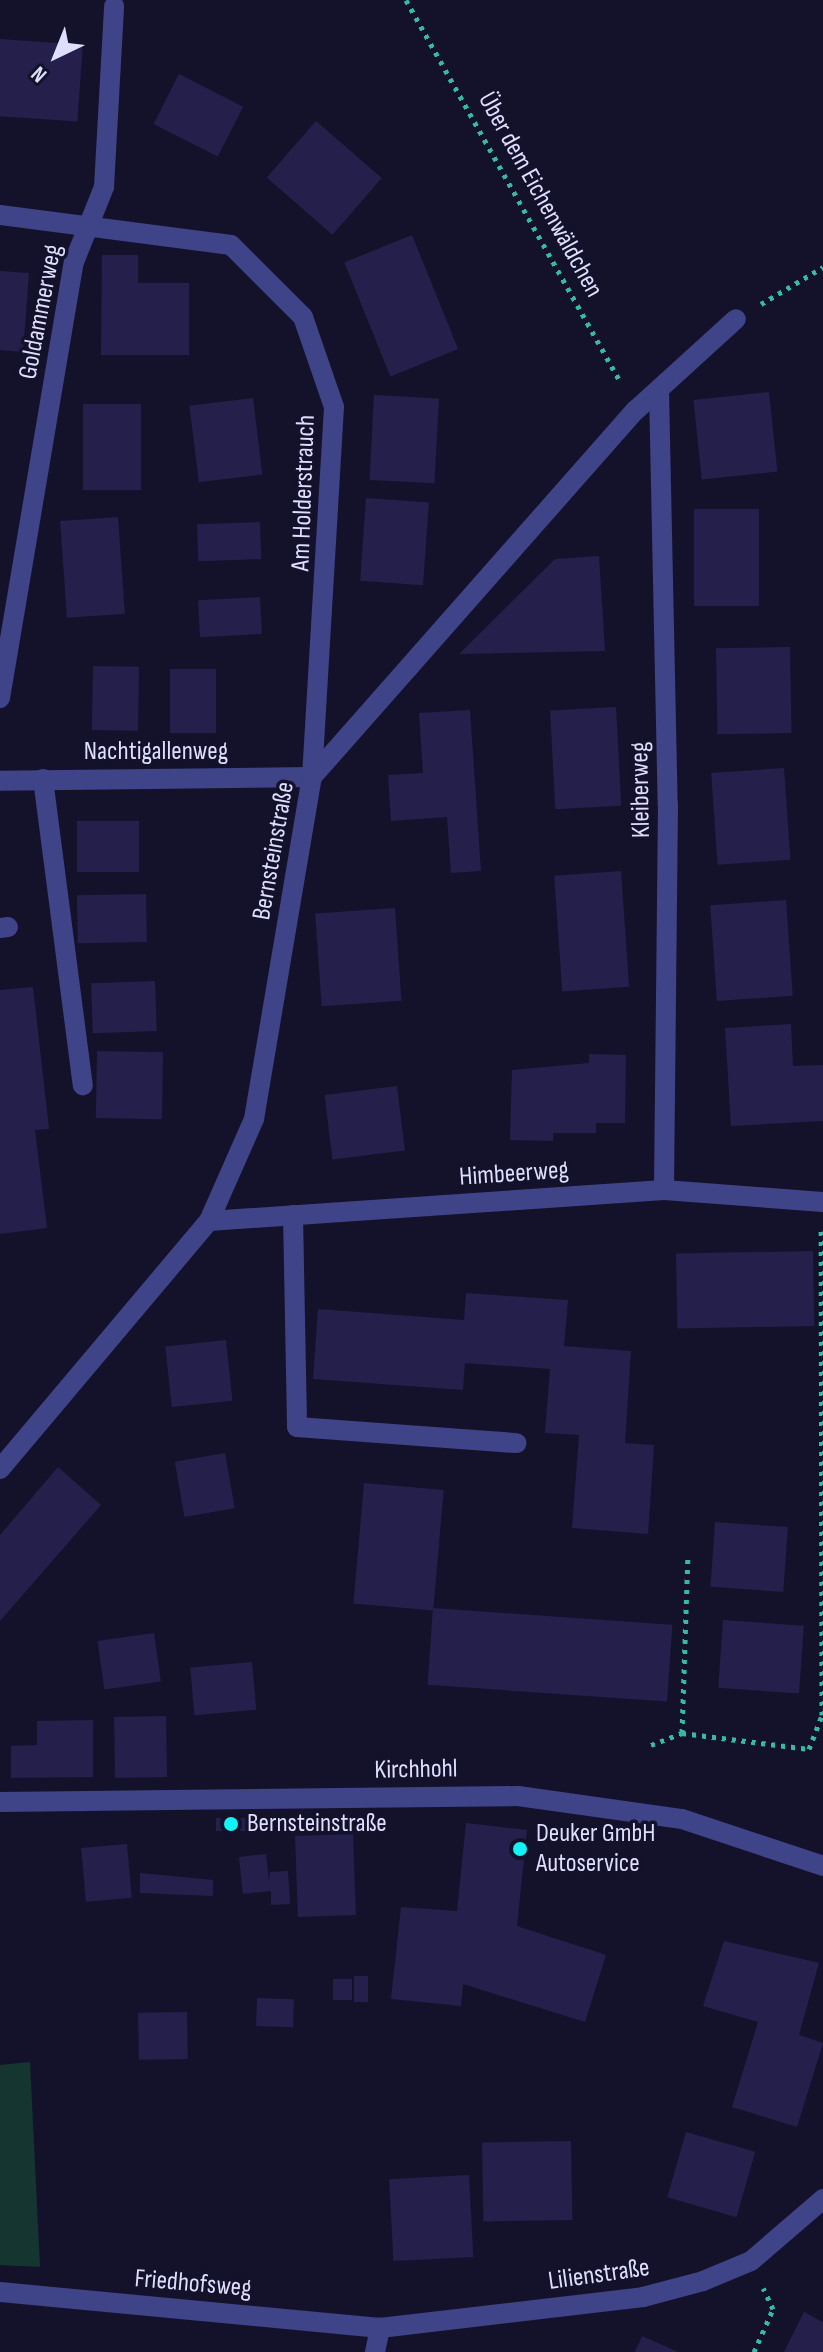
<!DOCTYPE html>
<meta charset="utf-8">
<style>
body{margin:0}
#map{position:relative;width:823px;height:2352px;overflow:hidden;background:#14122b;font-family:"Sofia Sans Condensed",sans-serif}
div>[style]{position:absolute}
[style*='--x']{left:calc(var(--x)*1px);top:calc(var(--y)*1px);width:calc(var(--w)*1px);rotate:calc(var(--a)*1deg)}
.green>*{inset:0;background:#153531}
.building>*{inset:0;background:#241f4b;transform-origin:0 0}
.path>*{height:5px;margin-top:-2.5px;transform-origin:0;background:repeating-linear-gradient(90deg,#36baa6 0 4px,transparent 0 10px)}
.minor>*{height:20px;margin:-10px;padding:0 10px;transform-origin:10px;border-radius:10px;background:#3f4388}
.dots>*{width:22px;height:22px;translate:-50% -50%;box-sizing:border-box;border:4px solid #14122b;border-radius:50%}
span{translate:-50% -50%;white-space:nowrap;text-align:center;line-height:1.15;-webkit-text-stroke:7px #14122b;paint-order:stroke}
.street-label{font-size:26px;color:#dedefe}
.poi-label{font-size:26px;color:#dedefe}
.left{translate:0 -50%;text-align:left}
.north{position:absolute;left:16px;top:16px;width:80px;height:80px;-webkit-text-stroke:6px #14122b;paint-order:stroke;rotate:223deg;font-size:22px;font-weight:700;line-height:32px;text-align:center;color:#dedefe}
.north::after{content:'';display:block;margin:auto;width:28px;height:36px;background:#dedefe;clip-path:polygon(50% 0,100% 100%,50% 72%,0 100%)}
</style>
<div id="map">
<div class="green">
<div style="clip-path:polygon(30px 2062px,40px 2267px,0 2265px,0 2065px)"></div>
</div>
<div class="building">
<div style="left:0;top:39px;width:83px;height:77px;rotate:4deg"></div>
<div style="left:179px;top:74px;width:72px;height:56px;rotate:27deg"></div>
<div style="left:316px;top:121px;width:87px;height:75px;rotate:41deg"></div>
<div style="left:412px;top:235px;width:123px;height:73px;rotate:68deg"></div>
<div style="clip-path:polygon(102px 255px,138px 255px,138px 283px,189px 283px,189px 355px,101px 355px)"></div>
<div style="clip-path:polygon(0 271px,29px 273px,23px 352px,0 350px)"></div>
<div style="left:769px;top:392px;width:80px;height:76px;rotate:84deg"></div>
<div style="left:374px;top:395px;width:65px;height:85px;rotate:3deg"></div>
<div style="left:253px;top:398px;width:77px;height:64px;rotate:83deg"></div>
<div style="left:83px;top:404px;width:58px;height:86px"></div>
<div style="left:366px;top:498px;width:63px;height:83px;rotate:4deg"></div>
<div style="left:694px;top:509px;width:65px;height:97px"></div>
<div style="left:118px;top:517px;width:97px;height:58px;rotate:86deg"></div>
<div style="left:260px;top:522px;width:37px;height:63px;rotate:88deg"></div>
<div style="clip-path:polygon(599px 556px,605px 651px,459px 654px,555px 559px)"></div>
<div style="left:260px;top:597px;width:37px;height:62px;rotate:87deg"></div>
<div style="left:790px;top:647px;width:86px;height:74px;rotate:89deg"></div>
<div style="left:93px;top:666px;width:46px;height:64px;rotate:1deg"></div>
<div style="left:170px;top:669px;width:46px;height:64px"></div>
<div style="left:616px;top:707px;width:99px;height:66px;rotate:87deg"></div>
<div style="clip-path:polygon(470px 710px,481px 871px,451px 873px,447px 817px,391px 821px,388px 775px,423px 773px,419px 713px)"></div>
<div style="left:784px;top:768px;width:92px;height:73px;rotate:86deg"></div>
<div style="left:139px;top:821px;width:51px;height:62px;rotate:90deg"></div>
<div style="left:621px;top:871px;width:116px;height:67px;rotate:86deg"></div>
<div style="left:146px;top:894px;width:48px;height:69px;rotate:89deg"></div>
<div style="left:786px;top:900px;width:96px;height:76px;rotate:86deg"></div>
<div style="left:395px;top:908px;width:93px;height:80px;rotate:86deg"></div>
<div style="left:155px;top:981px;width:50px;height:64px;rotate:88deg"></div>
<div style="clip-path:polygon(33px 987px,49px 1129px,35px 1130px,47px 1228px,0 1234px,0 990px)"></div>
<div style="clip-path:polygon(791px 1024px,793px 1066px,823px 1065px,823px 1121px,731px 1126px,725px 1028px)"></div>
<div style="left:97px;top:1051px;width:66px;height:67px;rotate:1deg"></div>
<div style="clip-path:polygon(589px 1054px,626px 1055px,625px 1123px,596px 1123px,596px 1133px,553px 1133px,553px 1141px,510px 1140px,512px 1070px,589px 1063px)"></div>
<div style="left:397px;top:1086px;width:65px;height:73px;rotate:83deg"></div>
<div style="left:813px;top:1251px;width:75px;height:137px;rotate:89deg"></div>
<div style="clip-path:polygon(466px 1293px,568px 1300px,564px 1346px,631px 1351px,625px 1443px,654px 1445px,648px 1534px,572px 1528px,579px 1435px,545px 1433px,550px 1369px,465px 1363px,463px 1390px,313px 1379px,318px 1309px,464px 1320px)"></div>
<div style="left:226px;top:1340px;width:61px;height:61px;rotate:84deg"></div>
<div style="left:225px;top:1453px;width:56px;height:51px;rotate:80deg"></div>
<div style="clip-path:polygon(58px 1467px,101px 1505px,0 1621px,0 1535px)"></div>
<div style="left:364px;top:1483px;width:80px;height:121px;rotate:5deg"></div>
<div style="left:715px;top:1522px;width:73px;height:65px;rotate:4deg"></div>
<div style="left:433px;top:1608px;width:240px;height:77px;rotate:4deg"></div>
<div style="left:723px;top:1620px;width:81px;height:68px;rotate:4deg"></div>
<div style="left:154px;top:1633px;width:49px;height:57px;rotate:82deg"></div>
<div style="left:252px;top:1662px;width:48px;height:62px;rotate:85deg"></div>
<div style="left:166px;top:1716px;width:61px;height:52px;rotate:89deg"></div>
<div style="clip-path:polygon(93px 1720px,93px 1777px,11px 1778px,11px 1746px,37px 1745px,37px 1721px)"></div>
<div style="left:216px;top:1818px;width:31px;height:13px"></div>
<div style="clip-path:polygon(466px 1823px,527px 1830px,517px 1926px,606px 1955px,585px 2022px,463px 1984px,461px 2006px,391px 1999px,401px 1907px,457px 1911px)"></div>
<div style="left:353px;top:1834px;width:81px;height:58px;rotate:88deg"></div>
<div style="left:127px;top:1844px;width:54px;height:46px;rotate:85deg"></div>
<div style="clip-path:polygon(266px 1854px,269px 1881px,270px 1872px,288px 1871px,290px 1904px,271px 1905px,271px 1891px,243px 1894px,239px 1857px)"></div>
<div style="clip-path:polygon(140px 1873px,213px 1880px,213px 1896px,140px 1893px)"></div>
<div style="clip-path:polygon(724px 1941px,819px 1963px,799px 2035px,823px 2043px,797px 2127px,732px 2107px,758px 2022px,703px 2006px)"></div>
<div style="left:354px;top:1976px;width:14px;height:26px"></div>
<div style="left:333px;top:1979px;width:19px;height:21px"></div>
<div style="left:257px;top:1998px;width:37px;height:28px;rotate:2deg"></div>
<div style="left:187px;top:2012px;width:47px;height:49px;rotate:89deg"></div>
<div style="left:686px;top:2132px;width:72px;height:68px;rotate:16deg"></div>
<div style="left:571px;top:2141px;width:79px;height:89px;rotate:89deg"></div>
<div style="left:469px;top:2175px;width:82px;height:80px;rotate:87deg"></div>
<div style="clip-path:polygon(804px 2312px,823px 2322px,823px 2352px,784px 2352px)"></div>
<div style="clip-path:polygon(642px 2336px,678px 2352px,635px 2352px)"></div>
</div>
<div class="path">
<div style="--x:406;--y:0;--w:439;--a:60.7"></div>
<div style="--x:761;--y:304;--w:72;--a:-30.8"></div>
<div style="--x:682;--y:1733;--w:178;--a:-88.1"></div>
<div style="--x:651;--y:1745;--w:33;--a:-21"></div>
<div style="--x:682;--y:1733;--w:128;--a:7.2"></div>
<div style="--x:809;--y:1749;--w:36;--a:-69"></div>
<div style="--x:822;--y:1715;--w:484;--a:-90.1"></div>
<div style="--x:754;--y:2352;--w:47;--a:-66.2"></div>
<div style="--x:773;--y:2309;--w:23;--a:-115"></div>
</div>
<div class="minor">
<div style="--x:0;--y:215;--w:233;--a:7.4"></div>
<div style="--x:231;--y:245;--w:102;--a:45"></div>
<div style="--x:303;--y:317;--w:95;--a:71"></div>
<div style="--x:334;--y:407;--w:371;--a:93.4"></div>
<div style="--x:312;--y:777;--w:312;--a:179.3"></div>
<div style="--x:659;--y:390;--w:415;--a:88.8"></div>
<div style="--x:668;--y:805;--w:385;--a:90.6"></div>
<div style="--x:0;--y:698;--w:442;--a:-80.4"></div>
<div style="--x:74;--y:262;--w:81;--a:-68.2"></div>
<div style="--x:104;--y:187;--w:181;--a:-86.8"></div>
<div style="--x:43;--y:779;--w:309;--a:82.6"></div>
<div style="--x:0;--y:928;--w:8;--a:-7"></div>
<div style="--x:293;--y:1215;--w:212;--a:88.9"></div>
<div style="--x:297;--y:1427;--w:220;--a:4.2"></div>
<div style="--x:209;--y:1221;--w:456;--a:-3.9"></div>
<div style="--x:664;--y:1190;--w:159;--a:4.3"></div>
<div style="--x:0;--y:1469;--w:324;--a:-49.9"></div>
<div style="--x:209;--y:1221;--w:111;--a:-66.2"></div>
<div style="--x:254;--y:1119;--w:347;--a:-80.4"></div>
<div style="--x:312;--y:777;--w:490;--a:-48.6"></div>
<div style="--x:636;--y:410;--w:135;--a:-42.3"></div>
<div style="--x:0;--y:1802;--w:518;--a:-0.66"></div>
<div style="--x:518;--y:1796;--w:166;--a:8"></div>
<div style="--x:682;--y:1819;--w:149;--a:18.4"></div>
<div style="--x:0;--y:2292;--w:382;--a:5.4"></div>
<div style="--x:375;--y:2352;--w:25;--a:-78"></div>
<div style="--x:380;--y:2328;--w:265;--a:-6.7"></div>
<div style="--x:643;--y:2297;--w:62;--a:-14.9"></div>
<div style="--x:703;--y:2281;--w:52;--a:-22.6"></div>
<div style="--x:751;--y:2261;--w:95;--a:-40.7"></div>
</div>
<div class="dots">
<div style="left:231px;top:1824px;background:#11f3f6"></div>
<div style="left:520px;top:1849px;background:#11f3f6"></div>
</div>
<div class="street-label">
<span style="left:540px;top:195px;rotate:61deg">Über dem Eichenwäldchen</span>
<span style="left:41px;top:312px;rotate:-79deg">Goldammerweg</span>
<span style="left:304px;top:493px;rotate:-88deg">Am Holderstrauch</span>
<span style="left:156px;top:752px">Nachtigallenweg</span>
<span style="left:641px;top:790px;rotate:-91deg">Kleiberweg</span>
<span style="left:274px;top:851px;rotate:-80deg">Bernsteinstraße</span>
<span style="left:514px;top:1174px;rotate:-4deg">Himbeerweg</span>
<span style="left:416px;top:1770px;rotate:-1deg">Kirchhohl</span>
<span style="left:599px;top:2275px;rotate:-8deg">Lilienstraße</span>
<span style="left:193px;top:2284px;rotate:5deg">Friedhofsweg</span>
</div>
<div class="poi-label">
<span class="left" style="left:247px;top:1824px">Bernsteinstraße</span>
<span class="left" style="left:536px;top:1849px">Deuker GmbH<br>Autoservice</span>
</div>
<div class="north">N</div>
</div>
